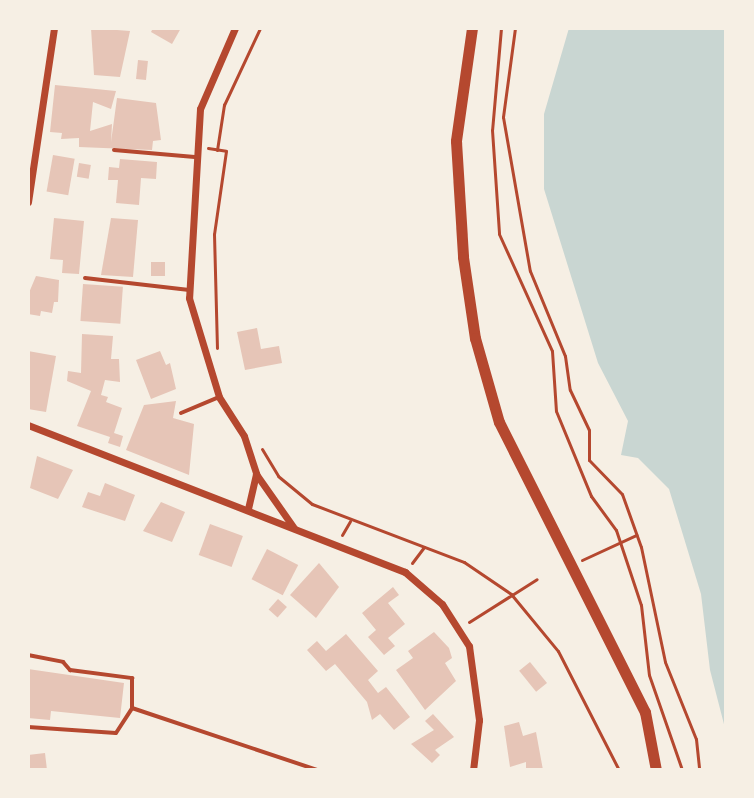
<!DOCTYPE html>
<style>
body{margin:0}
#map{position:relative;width:754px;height:798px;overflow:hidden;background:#f6efe4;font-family:"Exo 2",sans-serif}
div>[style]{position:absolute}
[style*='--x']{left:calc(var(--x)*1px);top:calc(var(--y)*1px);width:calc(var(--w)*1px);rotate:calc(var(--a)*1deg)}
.water>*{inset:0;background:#c9d6d2}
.building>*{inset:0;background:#e6c5b7;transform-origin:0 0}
.path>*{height:3px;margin:-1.5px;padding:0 1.5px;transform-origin:1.5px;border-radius:1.5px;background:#b5482f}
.service>*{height:4px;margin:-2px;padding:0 2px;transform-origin:2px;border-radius:2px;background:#b5482f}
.minor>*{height:7px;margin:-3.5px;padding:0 3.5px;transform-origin:3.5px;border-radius:3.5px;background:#b5482f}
.primary>*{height:11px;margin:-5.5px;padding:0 5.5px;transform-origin:5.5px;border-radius:5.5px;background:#b5482f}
span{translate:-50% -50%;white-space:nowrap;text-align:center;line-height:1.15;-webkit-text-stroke:7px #f6efe4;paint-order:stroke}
.frame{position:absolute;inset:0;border:30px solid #f6efe4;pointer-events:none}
</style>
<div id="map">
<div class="water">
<div style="clip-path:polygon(569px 28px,726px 28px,726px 732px,710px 670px,701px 594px,669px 489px,638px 458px,621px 455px,628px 421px,598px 363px,544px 189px,544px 114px)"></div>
</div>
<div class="building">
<div style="clip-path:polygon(91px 28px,130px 31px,120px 77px,94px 75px)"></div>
<div style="clip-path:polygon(153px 28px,181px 28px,172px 44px,151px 32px)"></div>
<div style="left:138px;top:60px;width:10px;height:19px;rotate:6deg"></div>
<div style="clip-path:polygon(55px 85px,116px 91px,111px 109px,93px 102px,90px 131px,112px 124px,111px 142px,117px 98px,156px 103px,161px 140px,153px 141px,152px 150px,79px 147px,79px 138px,61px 139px,62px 133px,50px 132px)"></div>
<div style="left:53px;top:155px;width:22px;height:37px;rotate:10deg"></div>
<div style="clip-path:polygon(120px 159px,157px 162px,156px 179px,141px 178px,139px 205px,116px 203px,118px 180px,108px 180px,109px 167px,119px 168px)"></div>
<div style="left:79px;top:163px;width:12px;height:14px;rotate:9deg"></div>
<div style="clip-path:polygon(54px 218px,84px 221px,79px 274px,62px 273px,63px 260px,50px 259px)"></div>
<div style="clip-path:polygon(111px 218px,138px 220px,133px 277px,101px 275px)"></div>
<div style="left:151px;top:262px;width:14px;height:14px"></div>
<div style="clip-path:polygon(36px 276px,59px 280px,58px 302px,54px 302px,52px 313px,41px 311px,40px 316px,28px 314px,28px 295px)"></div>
<div style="left:83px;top:284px;width:40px;height:37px;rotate:4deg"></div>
<div style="clip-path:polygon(257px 328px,261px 349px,279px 346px,282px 363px,245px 370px,237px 332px)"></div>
<div style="clip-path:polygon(82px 334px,113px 336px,111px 359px,119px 359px,120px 382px,105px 380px,101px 395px,108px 397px,106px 402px,122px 408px,114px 433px,123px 436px,120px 447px,108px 443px,110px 437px,77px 426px,91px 391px,67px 381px,68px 371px,81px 373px)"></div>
<div style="clip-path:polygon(28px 351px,56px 356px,46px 412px,28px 409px)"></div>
<div style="clip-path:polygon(160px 351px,166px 365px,170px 363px,176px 389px,151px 399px,136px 360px)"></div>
<div style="clip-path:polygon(176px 401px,173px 418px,194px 424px,189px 475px,126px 450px,144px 405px)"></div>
<div style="clip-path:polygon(37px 456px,73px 470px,58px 499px,30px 488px)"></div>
<div style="clip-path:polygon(105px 483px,135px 495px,125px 521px,82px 507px,88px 492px,100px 496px)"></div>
<div style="clip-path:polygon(161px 502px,185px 512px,172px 542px,143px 531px)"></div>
<div style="left:210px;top:524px;width:35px;height:33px;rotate:20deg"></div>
<div style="left:267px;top:549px;width:35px;height:34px;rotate:27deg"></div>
<div style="clip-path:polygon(319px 563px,339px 587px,316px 618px,290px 595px)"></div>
<div style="clip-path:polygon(393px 587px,399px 595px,388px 603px,405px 624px,388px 638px,395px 646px,384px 655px,368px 637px,376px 630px,362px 613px)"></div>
<div style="left:278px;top:599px;width:12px;height:14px;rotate:42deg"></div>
<div style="clip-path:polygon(434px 632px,449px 648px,452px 658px,445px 663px,456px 681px,425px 710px,396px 670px,413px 658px,408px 651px)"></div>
<div style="clip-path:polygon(346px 634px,378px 671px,368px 680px,378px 693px,386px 687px,410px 717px,394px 730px,380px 714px,372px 720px,367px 702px,335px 664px,326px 671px,307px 650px,317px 641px,326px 651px)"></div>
<div style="left:530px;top:662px;width:27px;height:14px;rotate:51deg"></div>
<div style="clip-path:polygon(28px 669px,124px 683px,120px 718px,51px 711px,50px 720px,28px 718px)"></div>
<div style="clip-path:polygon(433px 714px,454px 737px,435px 750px,440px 755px,432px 763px,411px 744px,434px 730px,425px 721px)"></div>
<div style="clip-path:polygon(519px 722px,523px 736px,536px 732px,543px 770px,526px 770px,526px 762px,510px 767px,504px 726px)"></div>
<div style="clip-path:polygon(45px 753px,47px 770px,28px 770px,28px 755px)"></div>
</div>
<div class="path">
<div style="--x:501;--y:28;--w:102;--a:95"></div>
<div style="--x:492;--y:130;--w:104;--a:86.1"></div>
<div style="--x:499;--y:234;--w:128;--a:65.6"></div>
<div style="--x:552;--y:351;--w:60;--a:86.2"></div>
<div style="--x:556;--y:411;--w:92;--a:67.6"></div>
<div style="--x:591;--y:496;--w:42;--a:53.7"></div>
<div style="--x:616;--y:530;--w:79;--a:71.6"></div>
<div style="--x:641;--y:605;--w:70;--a:83.5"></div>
<div style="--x:649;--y:675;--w:101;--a:70.8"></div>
<div style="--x:515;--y:28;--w:90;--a:97.7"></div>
<div style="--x:503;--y:117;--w:156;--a:80.1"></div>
<div style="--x:530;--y:271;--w:92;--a:67.6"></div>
<div style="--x:565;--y:356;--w:34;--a:82"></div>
<div style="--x:570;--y:390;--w:44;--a:64.6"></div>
<div style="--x:589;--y:430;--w:30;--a:90"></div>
<div style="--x:589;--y:460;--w:47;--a:45.9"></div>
<div style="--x:622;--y:494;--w:56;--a:70.3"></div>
<div style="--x:641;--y:547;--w:117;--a:78.2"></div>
<div style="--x:665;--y:662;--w:83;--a:68.1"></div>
<div style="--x:696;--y:739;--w:31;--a:84"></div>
<div style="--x:208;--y:148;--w:18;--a:9"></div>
<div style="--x:226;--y:151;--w:84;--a:98.2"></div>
<div style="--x:214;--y:234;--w:114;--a:88.5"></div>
<div style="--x:217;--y:150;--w:46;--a:-81.2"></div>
<div style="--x:224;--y:105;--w:85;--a:-64.9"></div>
<div style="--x:262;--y:449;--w:31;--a:59"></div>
<div style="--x:278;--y:476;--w:44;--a:39.5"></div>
<div style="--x:312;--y:504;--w:163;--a:20.9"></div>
<div style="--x:464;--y:562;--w:57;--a:34.2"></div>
<div style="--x:511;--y:594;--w:74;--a:50.5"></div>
<div style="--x:558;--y:651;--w:134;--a:62.9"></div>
<div style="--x:342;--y:535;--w:16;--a:-60"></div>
<div style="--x:582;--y:560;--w:60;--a:-24.8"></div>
<div style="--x:412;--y:563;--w:20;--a:-53"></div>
<div style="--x:469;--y:622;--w:80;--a:-32.3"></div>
</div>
<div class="service">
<div style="--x:114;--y:150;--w:81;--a:4.9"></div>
<div style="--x:85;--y:278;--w:105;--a:6.6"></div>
<div style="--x:181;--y:413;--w:41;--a:-22.8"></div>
<div style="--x:28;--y:655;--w:36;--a:11"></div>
<div style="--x:63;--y:662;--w:11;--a:49"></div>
<div style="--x:70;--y:670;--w:63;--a:7.4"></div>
<div style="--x:132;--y:678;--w:30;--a:90"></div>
<div style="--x:132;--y:708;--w:195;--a:18.5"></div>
<div style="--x:28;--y:727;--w:88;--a:3.9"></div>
<div style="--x:116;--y:733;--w:30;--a:-57"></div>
</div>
<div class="minor">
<div style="--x:235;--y:28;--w:88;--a:113.4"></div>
<div style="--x:200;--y:109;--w:189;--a:93.3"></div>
<div style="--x:189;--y:298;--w:103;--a:73.1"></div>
<div style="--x:219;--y:397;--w:46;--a:57.3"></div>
<div style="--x:244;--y:436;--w:40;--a:72"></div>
<div style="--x:256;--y:474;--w:37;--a:103"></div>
<div style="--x:28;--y:202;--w:176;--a:-81.5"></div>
<div style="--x:28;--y:425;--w:405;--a:21.3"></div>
<div style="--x:405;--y:572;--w:49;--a:40.9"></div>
<div style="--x:442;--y:604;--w:50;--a:57.3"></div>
<div style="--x:469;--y:646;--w:75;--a:82.3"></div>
<div style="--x:479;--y:720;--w:50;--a:96.8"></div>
<div style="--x:256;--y:474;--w:66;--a:54.9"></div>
</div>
<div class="primary">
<div style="--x:472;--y:28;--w:114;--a:98.1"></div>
<div style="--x:456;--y:141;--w:116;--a:86.5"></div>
<div style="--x:463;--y:257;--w:82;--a:81.6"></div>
<div style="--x:475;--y:338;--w:87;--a:74.1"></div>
<div style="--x:499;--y:422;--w:325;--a:63.3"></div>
<div style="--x:645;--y:712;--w:59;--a:79.3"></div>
</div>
<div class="frame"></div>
</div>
